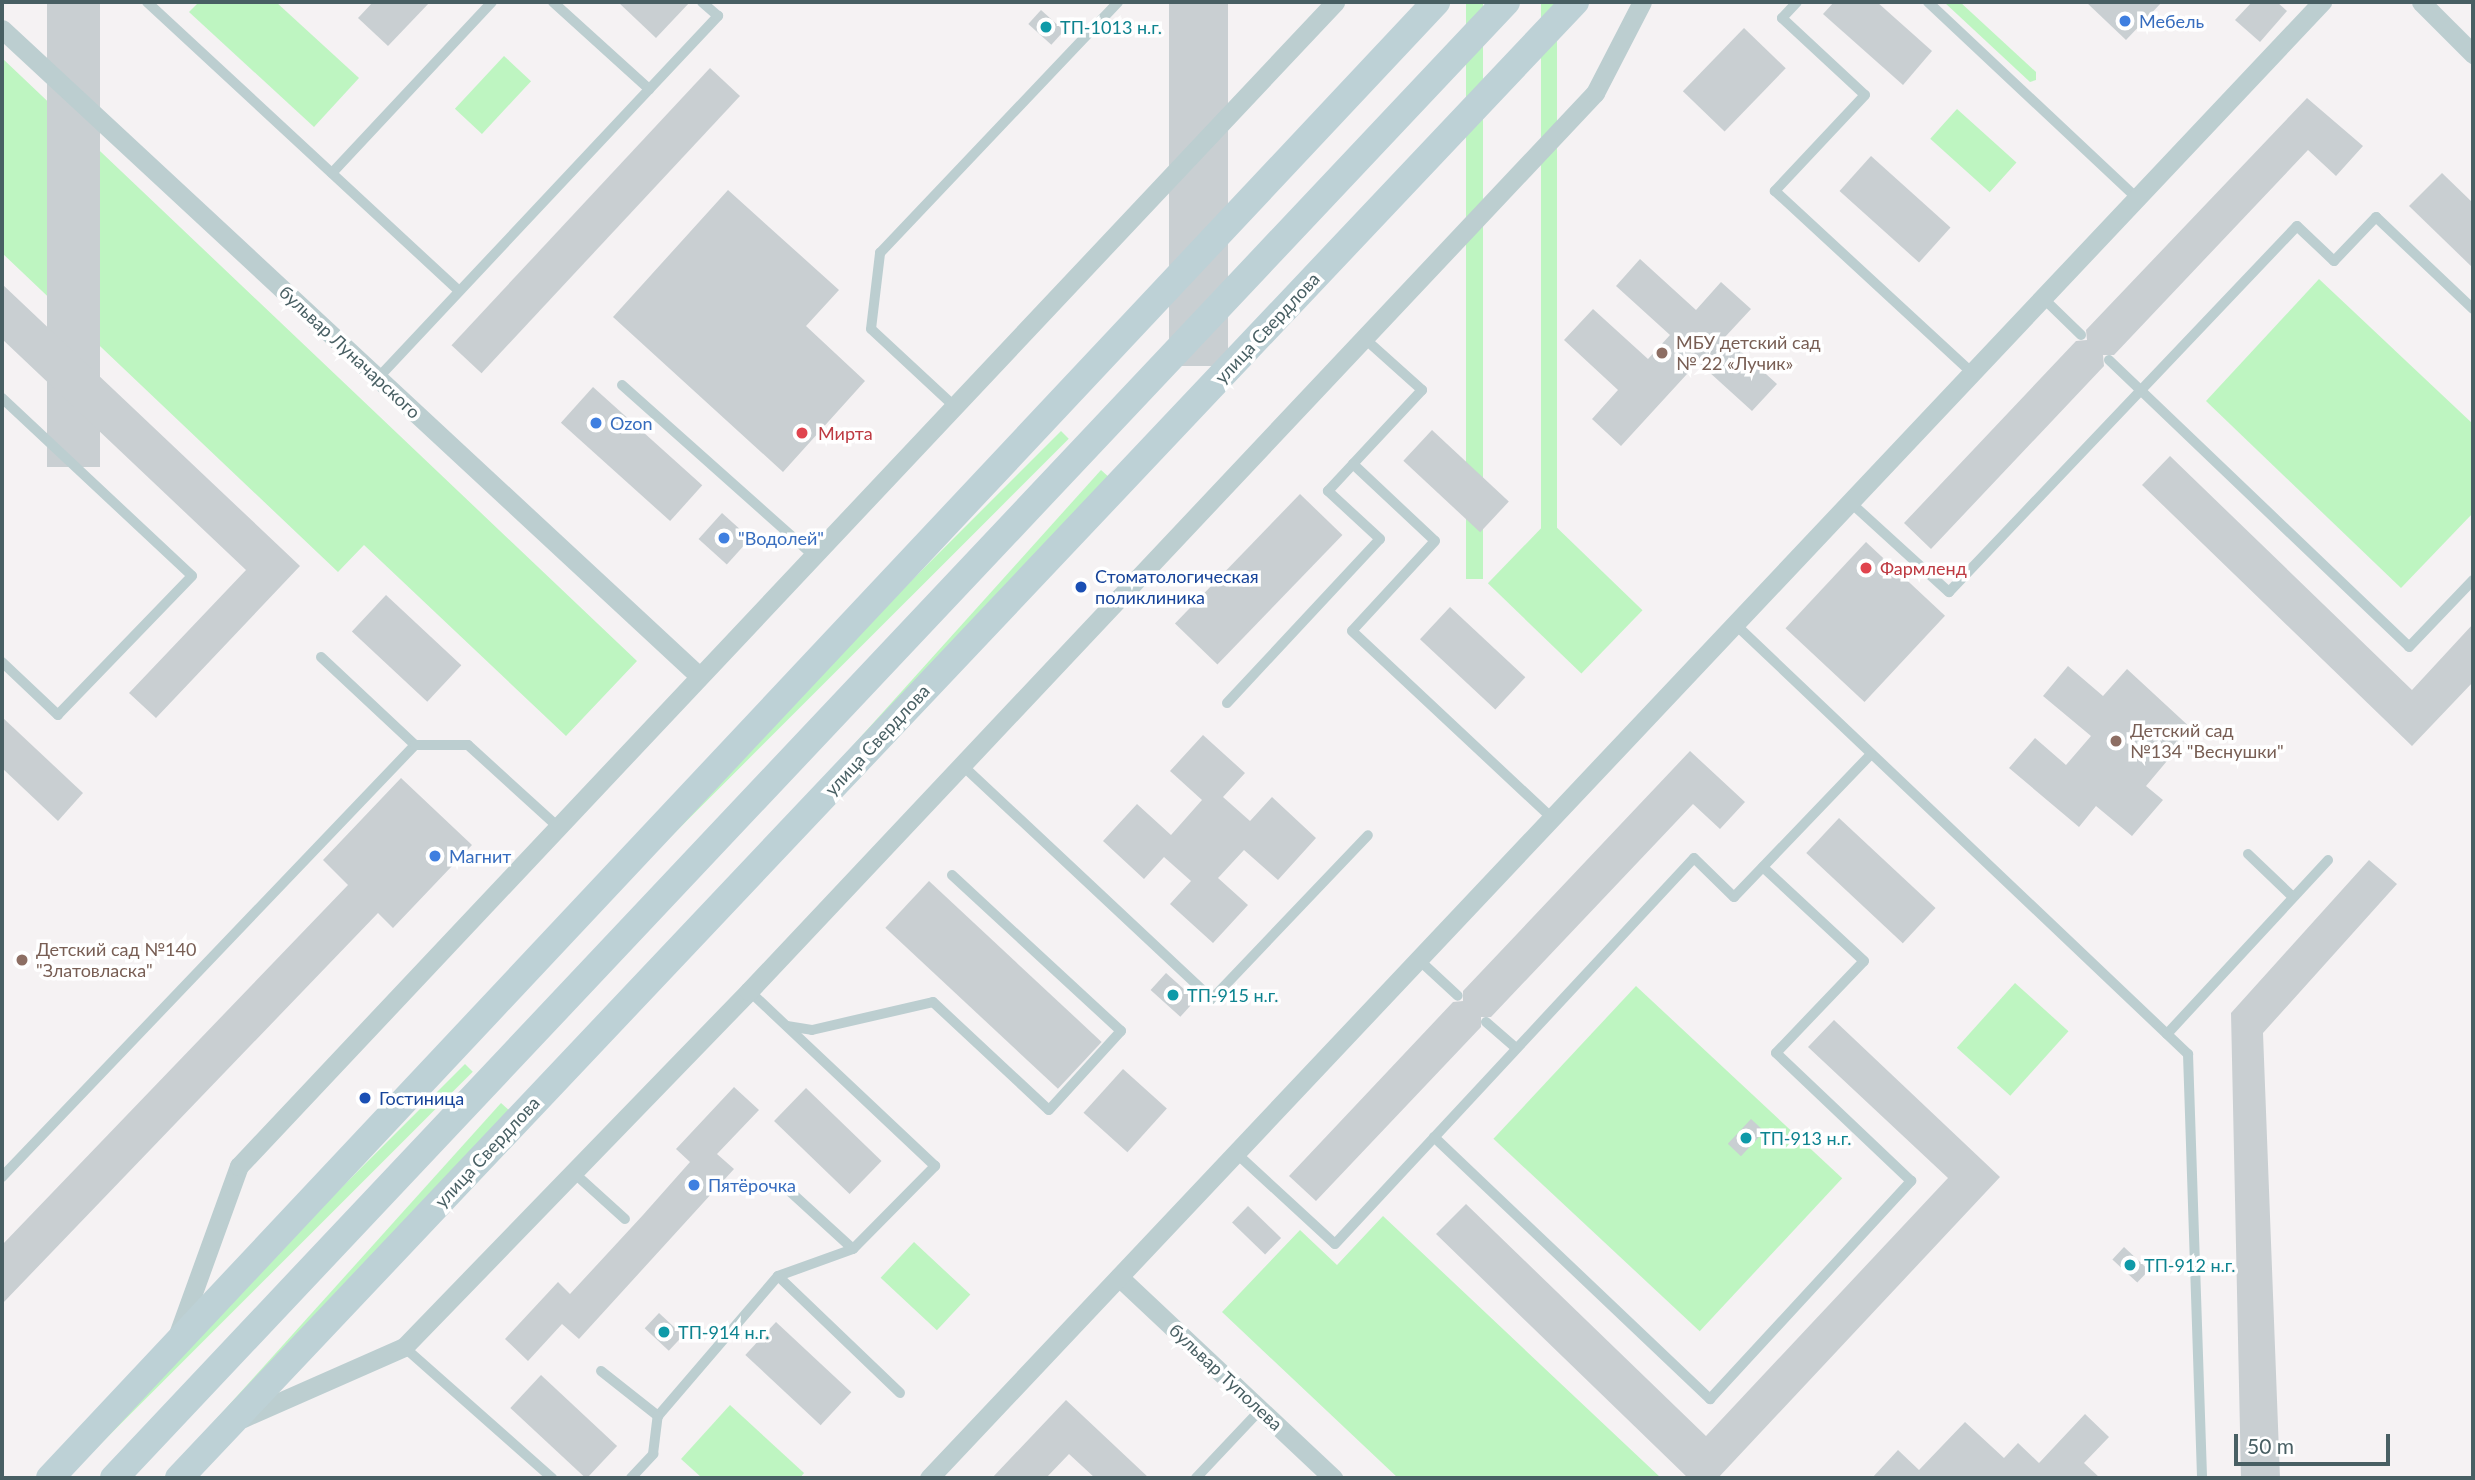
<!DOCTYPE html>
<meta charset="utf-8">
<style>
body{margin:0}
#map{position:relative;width:2475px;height:1480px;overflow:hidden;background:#f5f2f3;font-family:Lato,sans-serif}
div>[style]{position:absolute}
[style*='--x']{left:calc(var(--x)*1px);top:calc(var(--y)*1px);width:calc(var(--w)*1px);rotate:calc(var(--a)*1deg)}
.green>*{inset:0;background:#bef5c1;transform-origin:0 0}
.building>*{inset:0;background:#c9cfd2;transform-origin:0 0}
.lane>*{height:10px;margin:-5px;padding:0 5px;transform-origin:5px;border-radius:5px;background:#bcced0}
.street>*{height:19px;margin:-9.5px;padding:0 9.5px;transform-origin:9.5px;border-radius:9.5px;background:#bcced0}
.secondary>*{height:28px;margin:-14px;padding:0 14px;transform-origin:14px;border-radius:14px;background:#bdd1d6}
.dots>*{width:19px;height:19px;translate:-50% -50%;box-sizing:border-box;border:4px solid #fff;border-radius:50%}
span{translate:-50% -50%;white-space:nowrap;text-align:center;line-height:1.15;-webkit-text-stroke:7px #fff;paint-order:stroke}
.shop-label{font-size:18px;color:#366cbe}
.left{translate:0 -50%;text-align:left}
.culture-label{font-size:18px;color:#0d838f}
.street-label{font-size:18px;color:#485f63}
.education-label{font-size:18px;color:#785e54}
.health-label{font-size:18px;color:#be3a42}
.transit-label{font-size:18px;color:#164399}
.frame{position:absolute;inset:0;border:4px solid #485f63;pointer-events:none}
.scale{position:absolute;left:2234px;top:1434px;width:156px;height:32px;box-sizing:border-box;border:4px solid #485f63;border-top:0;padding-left:9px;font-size:21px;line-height:24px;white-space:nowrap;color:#485f63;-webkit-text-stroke:5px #fff;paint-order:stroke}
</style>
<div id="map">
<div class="green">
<div style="clip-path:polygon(199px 2px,276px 2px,359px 78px,314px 127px,189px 12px)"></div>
<div style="left:1466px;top:2px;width:17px;height:577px"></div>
<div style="left:1541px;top:2px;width:16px;height:627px"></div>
<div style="clip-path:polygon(1944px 2px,1960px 2px,2036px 72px,2036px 80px,2030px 82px)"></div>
<div style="left:504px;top:56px;width:37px;height:72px;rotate:43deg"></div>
<div style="clip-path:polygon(2px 58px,637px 661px,566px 736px,364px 545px,338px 572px,2px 253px)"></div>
<div style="left:1957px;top:109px;width:80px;height:40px;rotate:42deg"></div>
<div style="clip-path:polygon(2319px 279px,2473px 424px,2473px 513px,2401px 588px,2206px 401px)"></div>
<div style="left:1061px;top:431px;width:11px;height:858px;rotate:45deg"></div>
<div style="left:1101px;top:470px;width:12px;height:857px;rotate:42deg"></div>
<div style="left:1549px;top:520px;width:130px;height:88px;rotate:44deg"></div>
<div style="left:2015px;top:983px;width:72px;height:87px;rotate:42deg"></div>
<div style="left:1636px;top:986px;width:282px;height:209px;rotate:43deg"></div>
<div style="left:465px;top:1064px;width:11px;height:572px;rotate:45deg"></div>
<div style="left:501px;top:1103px;width:12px;height:516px;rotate:42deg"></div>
<div style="clip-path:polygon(1383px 1216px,1661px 1478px,1398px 1478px,1222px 1312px,1300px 1230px,1337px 1265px)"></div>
<div style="left:914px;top:1242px;width:77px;height:49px;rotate:43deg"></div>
<div style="clip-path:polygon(730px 1405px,804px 1473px,800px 1478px,702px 1478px,681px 1459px)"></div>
</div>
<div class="building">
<div style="left:47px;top:2px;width:53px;height:465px"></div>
<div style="clip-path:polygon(373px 2px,430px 2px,388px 46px,358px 18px)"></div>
<div style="clip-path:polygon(618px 2px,690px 2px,656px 38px)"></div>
<div style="left:1169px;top:2px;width:59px;height:364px"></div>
<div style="clip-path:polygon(1834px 2px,1877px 2px,1932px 51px,1903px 85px,1823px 14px)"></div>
<div style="clip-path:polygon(2086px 2px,2162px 2px,2126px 40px)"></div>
<div style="clip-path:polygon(2252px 2px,2277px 2px,2287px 11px,2260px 42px,2235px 20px)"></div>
<div style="left:1041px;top:10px;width:31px;height:19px;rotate:42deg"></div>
<div style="left:1744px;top:28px;width:58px;height:88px;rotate:44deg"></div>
<div style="left:710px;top:68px;width:41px;height:379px;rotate:43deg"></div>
<div style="clip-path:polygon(2307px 98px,2363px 146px,2336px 176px,2308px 150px,2114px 355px,2103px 355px,2104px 366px,1931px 549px,1904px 523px,2076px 341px,2087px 340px,2086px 330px)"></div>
<div style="left:1871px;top:156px;width:107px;height:47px;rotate:42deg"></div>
<div style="clip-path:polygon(2442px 173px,2473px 203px,2473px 268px,2409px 206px)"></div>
<div style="clip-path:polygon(728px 190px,839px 290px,806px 326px,865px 381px,783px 472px,613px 317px)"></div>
<div style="clip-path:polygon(1640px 259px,1696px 310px,1721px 282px,1751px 309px,1725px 337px,1777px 384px,1752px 411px,1698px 362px,1621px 446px,1592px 419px,1618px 390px,1564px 340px,1593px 309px,1648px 359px,1670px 335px,1616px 286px)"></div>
<div style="clip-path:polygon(2px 284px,300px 566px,156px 718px,129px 693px,246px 570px,2px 339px)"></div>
<div style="left:593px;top:387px;width:147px;height:48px;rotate:42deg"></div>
<div style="left:1432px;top:430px;width:105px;height:42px;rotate:43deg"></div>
<div style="clip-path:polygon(2170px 456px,2412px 690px,2473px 624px,2473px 682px,2412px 746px,2142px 485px)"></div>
<div style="left:1300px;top:494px;width:59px;height:180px;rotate:44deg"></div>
<div style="left:722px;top:513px;width:38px;height:35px;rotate:42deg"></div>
<div style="left:1866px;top:542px;width:108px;height:118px;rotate:43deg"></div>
<div style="left:386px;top:595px;width:103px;height:50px;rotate:43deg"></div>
<div style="left:1450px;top:607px;width:103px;height:44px;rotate:43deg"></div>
<div style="clip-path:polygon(2068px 666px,2103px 696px,2127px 669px,2193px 730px,2146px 786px,2163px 800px,2132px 836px,2096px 806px,2079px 827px,2009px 768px,2035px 738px,2066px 765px,2091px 736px,2043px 696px)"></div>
<div style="clip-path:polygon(2px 717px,83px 793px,58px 821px,2px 768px)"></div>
<div style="clip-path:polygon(1203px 735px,1245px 773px,1223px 797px,1250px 821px,1272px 797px,1316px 838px,1278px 880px,1244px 850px,1218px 878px,1248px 905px,1213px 943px,1170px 904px,1191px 881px,1164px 857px,1144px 879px,1103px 841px,1137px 804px,1171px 835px,1202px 800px,1170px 771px)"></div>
<div style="clip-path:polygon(1690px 751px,1745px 802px,1720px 829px,1693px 804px,1491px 1017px,1481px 1017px,1481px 1027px,1316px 1201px,1289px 1176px,1453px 1002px,1463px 1001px,1463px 991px)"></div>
<div style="clip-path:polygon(401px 778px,472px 845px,393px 928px,378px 913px,2px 1304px,2px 1245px,348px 885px,323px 860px)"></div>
<div style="left:1839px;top:818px;width:132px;height:48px;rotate:43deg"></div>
<div style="clip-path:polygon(2369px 860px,2397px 884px,2263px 1033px,2280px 1478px,2241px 1478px,2231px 1013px)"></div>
<div style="left:929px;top:881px;width:236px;height:64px;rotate:43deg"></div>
<div style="left:1166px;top:973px;width:40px;height:23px;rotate:42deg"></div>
<div style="clip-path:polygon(1834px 1020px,2000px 1177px,1718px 1478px,1688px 1478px,1436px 1234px,1466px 1204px,1706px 1436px,1948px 1178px,1808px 1047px)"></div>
<div style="left:1123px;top:1069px;width:59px;height:59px;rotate:42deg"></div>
<div style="clip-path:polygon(734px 1087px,759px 1110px,717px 1154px,734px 1169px,579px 1339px,562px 1324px,528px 1361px,505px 1339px,558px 1282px,570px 1294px,643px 1215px,690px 1162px,676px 1149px)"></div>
<div style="left:806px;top:1088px;width:105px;height:46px;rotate:44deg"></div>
<div style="left:1751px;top:1119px;width:18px;height:34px;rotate:43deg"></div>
<div style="left:1248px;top:1206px;width:46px;height:23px;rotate:44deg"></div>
<div style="left:2124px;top:1247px;width:34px;height:17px;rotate:43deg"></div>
<div style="left:659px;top:1313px;width:33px;height:21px;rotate:43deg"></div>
<div style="left:776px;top:1322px;width:103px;height:45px;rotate:43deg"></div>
<div style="left:541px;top:1375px;width:104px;height:45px;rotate:43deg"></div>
<div style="clip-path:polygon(1066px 1400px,1149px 1478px,1095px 1478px,1069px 1454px,1046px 1478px,992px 1478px)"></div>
<div style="clip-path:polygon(2085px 1414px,2109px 1437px,2084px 1463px,2100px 1478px,1872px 1478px,1898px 1450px,1919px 1470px,1965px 1422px,2004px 1458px,2018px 1443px,2039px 1463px)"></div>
</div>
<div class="lane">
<div style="--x:147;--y:2;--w:425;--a:42.8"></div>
<div style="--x:553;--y:2;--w:130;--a:42.2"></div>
<div style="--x:1797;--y:2;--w:22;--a:133"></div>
<div style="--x:1782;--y:18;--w:113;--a:42.9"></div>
<div style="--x:1865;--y:95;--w:132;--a:133.2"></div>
<div style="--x:1775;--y:191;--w:268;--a:42.7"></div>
<div style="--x:1928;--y:2;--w:287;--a:43.2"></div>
<div style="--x:332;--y:173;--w:234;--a:-46.9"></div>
<div style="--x:2043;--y:298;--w:53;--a:44.2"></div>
<div style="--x:1364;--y:338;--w:78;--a:41.9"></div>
<div style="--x:1422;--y:390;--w:101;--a:133"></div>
<div style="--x:1353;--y:464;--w:112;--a:43.2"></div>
<div style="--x:1435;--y:541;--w:122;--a:132.7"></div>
<div style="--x:1352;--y:631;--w:274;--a:43.1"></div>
<div style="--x:2109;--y:360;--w:415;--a:43.7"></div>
<div style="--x:2409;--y:647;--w:93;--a:-46.3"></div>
<div style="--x:378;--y:378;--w:497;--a:-46.8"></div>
<div style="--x:718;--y:16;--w:21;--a:-139"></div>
<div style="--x:622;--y:385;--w:256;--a:41.7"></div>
<div style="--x:2;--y:398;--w:260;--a:43.1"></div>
<div style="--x:192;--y:576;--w:193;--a:134"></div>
<div style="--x:58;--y:715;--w:77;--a:-136.6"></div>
<div style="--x:954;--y:406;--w:113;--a:-137.1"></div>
<div style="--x:871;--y:329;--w:77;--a:-83.2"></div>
<div style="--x:880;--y:253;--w:346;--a:-46.5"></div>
<div style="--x:1850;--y:502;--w:134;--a:42.3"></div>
<div style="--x:1949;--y:592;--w:505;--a:-46.44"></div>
<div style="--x:2297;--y:226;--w:51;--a:43.4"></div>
<div style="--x:2334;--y:261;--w:61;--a:-46.3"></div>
<div style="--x:2376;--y:217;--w:134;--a:43.5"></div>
<div style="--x:1735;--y:624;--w:625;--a:43.51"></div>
<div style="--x:2188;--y:1054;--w:424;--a:88.1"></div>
<div style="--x:321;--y:657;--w:129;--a:43.1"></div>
<div style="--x:1227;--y:703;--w:224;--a:-47"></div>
<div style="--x:1380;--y:539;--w:71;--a:-137.3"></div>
<div style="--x:1328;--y:491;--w:37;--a:-47"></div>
<div style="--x:961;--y:764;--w:344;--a:43.1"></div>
<div style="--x:1212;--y:999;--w:226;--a:-46.4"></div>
<div style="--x:2248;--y:854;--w:62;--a:43.7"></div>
<div style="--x:1418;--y:959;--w:54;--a:42.8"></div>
<div style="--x:1486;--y:1022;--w:40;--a:41"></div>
<div style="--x:787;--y:1026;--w:25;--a:9"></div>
<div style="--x:812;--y:1030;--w:124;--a:-13"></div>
<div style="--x:933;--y:1002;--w:158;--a:43"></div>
<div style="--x:1049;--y:1110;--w:107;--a:-47.7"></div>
<div style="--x:1121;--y:1031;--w:230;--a:-137.3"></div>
<div style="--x:2167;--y:1034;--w:237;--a:-47.2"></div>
<div style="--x:1434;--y:1137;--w:381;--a:43.5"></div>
<div style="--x:1710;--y:1399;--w:297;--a:-47.3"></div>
<div style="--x:1911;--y:1181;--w:186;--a:-136.5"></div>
<div style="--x:1776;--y:1053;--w:127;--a:-46.3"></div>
<div style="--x:1864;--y:961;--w:138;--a:-137.1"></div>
<div style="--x:1236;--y:1153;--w:134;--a:42.6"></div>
<div style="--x:1335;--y:1244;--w:527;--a:-47.08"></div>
<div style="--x:1694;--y:858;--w:56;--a:44.3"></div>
<div style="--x:1734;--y:897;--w:198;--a:-46.2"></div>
<div style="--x:573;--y:1172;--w:70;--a:42.1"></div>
<div style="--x:2;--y:1177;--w:598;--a:-46.29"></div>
<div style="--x:415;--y:745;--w:53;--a:0"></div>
<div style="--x:468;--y:745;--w:120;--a:42.3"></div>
<div style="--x:784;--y:1186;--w:93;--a:42.4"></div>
<div style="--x:778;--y:1276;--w:169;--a:43.8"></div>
<div style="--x:404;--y:1347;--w:198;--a:41.5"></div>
<div style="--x:601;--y:1371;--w:73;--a:38.3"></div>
<div style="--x:658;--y:1416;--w:184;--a:-49.4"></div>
<div style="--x:778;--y:1276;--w:80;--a:-19.8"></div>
<div style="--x:853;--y:1249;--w:117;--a:-45.3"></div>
<div style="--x:935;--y:1166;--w:255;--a:-136.7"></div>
<div style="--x:631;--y:1478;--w:33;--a:-47"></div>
<div style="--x:653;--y:1454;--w:38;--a:-83"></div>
<div style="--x:1196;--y:1478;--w:93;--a:-46.7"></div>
</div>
<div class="street">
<div style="--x:2421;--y:2;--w:74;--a:45"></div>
<div style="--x:2;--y:29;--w:950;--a:42.87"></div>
<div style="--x:1119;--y:1277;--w:294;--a:43.2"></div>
<div style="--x:177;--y:1337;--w:182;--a:-70.1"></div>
<div style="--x:239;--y:1166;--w:1599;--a:-46.72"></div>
<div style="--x:243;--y:1418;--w:176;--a:-23.8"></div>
<div style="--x:404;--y:1347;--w:496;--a:-45.9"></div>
<div style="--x:749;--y:991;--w:1234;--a:-46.71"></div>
<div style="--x:1595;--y:93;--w:102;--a:-62.7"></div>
<div style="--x:929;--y:1478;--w:2030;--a:-46.66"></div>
</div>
<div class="secondary">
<div style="--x:50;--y:1478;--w:2025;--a:-46.8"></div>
<div style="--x:114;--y:1478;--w:2029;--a:-46.68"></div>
<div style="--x:179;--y:1478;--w:2032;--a:-46.6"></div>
</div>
<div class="dots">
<div style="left:2125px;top:21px;background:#3f7fe0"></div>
<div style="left:1046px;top:27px;background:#0f9aa8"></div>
<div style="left:1662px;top:353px;background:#8d6e63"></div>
<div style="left:596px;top:423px;background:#3f7fe0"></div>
<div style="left:802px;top:433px;background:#e0444e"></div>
<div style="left:724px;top:538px;background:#3f7fe0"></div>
<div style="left:1866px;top:568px;background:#e0444e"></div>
<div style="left:1081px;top:587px;background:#1a4fb4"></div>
<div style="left:2116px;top:741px;background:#8d6e63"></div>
<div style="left:435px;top:856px;background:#3f7fe0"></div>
<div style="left:22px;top:960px;background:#8d6e63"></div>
<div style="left:1173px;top:995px;background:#0f9aa8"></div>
<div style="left:365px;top:1098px;background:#1a4fb4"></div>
<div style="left:1746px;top:1138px;background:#0f9aa8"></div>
<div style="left:694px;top:1185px;background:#3f7fe0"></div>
<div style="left:2130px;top:1265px;background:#0f9aa8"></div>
<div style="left:664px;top:1332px;background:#0f9aa8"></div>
</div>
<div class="shop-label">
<span class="left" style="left:2139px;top:21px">Мебель</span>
<span class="left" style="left:610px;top:423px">Ozon</span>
<span class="left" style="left:738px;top:538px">"Водолей"</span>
<span class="left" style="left:449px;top:856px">Магнит</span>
<span class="left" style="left:708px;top:1185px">Пятёрочка</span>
</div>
<div class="culture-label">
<span class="left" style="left:1060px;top:27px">ТП-1013 н.г.</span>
<span class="left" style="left:1187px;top:995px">ТП-915 н.г.</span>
<span class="left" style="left:1760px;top:1138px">ТП-913 н.г.</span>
<span class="left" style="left:2144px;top:1265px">ТП-912 н.г.</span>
<span class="left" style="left:678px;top:1332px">ТП-914 н.г.</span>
</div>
<div class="street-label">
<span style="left:1267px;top:328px;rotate:-47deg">улица Свердлова</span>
<span style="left:350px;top:352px;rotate:43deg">бульвар Луначарского</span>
<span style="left:877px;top:740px;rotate:-47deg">улица Свердлова</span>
<span style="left:487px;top:1152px;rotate:-47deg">улица Свердлова</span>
<span style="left:1226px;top:1377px;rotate:43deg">бульвар Туполева</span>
</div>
<div class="education-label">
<span class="left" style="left:1676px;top:353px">МБУ детский сад<br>№ 22 «Лучик»</span>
<span class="left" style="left:2130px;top:741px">Детский сад<br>№134 "Веснушки"</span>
<span class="left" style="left:36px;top:960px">Детский сад №140<br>"Златовласка"</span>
</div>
<div class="health-label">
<span class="left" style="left:818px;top:433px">Мирта</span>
<span class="left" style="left:1880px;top:568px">Фармленд</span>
</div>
<div class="transit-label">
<span class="left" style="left:1095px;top:587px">Стоматологическая<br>поликлиника</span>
<span class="left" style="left:379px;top:1098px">Гостиница</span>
</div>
<div class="frame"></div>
<div class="scale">50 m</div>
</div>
